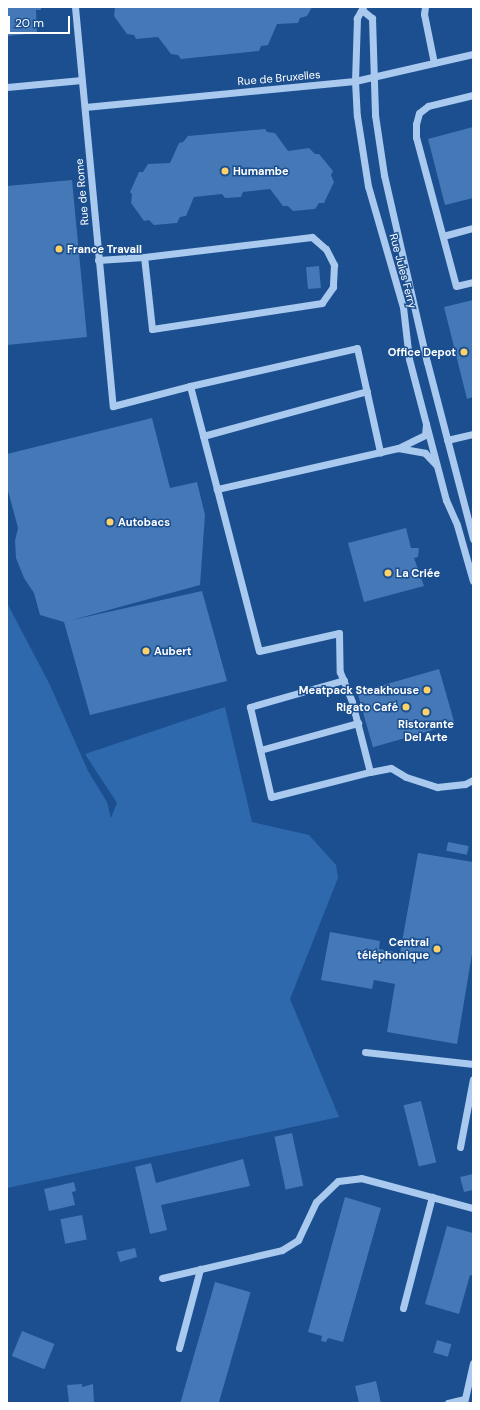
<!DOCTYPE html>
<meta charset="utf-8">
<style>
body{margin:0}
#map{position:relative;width:480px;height:1410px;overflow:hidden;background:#1b4f8f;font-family:"DM Sans",sans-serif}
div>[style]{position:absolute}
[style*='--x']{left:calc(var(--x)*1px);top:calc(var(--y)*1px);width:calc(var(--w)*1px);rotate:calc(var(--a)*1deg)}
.green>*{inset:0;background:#2e69ad}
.building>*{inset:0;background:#4478b7;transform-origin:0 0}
.minor>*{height:7px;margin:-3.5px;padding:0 3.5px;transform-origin:3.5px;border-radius:3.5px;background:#a9c9ee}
.dots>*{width:11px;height:11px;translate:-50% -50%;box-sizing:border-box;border:2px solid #1b4f8f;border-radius:50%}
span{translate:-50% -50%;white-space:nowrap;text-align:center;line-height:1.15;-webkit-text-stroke:3px #1b4f8f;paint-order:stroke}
.street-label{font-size:11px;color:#fff}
.poi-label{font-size:11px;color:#fff;font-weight:700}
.left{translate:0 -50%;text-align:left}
.right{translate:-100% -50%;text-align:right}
.frame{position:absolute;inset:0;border:8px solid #fff;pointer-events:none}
.scale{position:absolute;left:8px;top:16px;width:62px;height:18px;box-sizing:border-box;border:2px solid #fff;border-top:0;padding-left:5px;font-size:12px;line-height:14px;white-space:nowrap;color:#fff;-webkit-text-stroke:3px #1b4f8f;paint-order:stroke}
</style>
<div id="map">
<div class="green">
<div style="clip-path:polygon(7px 603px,50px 685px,88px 771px,107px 802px,111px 818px,117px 803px,85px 754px,225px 707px,252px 822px,309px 835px,336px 865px,338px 878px,290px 999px,339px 1117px,7px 1188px)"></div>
</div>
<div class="building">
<div style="clip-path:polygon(7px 7px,41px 7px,41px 10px,36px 10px,37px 33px,7px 36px)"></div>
<div style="clip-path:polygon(115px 7px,312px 7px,307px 16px,300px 18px,298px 23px,277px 24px,268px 45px,261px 46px,259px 51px,181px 59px,178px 55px,171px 54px,158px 37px,136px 39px,134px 35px,127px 34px,114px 16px)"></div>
<div style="clip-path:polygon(473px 127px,473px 198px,445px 205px,428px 139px)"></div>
<div style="clip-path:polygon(265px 129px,267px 132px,275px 133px,288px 151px,309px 148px,315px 154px,319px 154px,333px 171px,331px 175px,334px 182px,324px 203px,319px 203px,315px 209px,293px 211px,288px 206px,283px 206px,270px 189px,243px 192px,241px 197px,225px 198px,222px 194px,194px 197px,186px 216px,180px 217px,177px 223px,154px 225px,149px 220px,144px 221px,131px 203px,132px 194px,130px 192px,139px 172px,143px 172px,148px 164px,170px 163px,179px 143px,183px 142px,188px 136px)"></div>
<div style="clip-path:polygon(72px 180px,87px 337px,7px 345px,7px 186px)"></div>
<div style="left:319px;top:266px;width:22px;height:13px;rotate:85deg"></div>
<div style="clip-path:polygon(473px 300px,473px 397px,467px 399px,444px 307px)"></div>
<div style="clip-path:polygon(152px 418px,170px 488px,197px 482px,205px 515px,200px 585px,72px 620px,202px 591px,227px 681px,90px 715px,64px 622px,40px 615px,34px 593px,24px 578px,16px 558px,15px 541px,18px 528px,7px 487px,7px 454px)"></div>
<div style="clip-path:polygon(406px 528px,411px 548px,419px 548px,418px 557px,414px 558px,424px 586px,364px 602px,348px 543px)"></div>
<div style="left:439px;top:669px;width:57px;height:85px;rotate:74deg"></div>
<div style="left:448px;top:842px;width:21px;height:9px;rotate:11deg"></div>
<div style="clip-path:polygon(418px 853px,473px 862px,473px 948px,457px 1044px,387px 1032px,395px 984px,374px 980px,372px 989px,321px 980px,330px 932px,380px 941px,379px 949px,400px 953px)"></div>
<div style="left:421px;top:1101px;width:63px;height:18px;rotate:76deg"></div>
<div style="left:292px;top:1133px;width:54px;height:18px;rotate:78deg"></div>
<div style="clip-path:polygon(243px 1159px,250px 1186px,161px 1205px,167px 1230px,150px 1234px,135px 1167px,151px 1163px,156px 1183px)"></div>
<div style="clip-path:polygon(473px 1174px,473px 1190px,464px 1192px,460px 1177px)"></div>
<div style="clip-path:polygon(74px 1182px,76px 1191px,72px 1192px,75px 1205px,49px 1211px,44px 1189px)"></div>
<div style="clip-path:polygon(345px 1197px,381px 1208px,343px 1342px,328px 1338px,326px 1342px,321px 1341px,322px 1336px,308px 1332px)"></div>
<div style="left:82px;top:1215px;width:25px;height:22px;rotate:79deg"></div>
<div style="clip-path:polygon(447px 1226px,473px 1233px,473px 1276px,470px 1275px,459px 1314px,425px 1304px)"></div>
<div style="clip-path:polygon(135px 1248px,137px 1257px,120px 1262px,117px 1252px)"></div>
<div style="left:215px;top:1282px;width:37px;height:125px;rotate:16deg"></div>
<div style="left:22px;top:1331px;width:35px;height:27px;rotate:22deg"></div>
<div style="left:437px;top:1340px;width:15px;height:13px;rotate:16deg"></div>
<div style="clip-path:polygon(376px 1381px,381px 1403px,359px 1403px,355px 1386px)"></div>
<div style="clip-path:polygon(82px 1384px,82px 1387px,93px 1384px,94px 1403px,69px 1403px,67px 1385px)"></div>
</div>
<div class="minor">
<div style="--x:75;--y:7;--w:401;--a:84.6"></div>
<div style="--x:113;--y:406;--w:80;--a:-14.6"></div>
<div style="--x:190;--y:386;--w:106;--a:75.3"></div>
<div style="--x:363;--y:7;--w:13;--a:119"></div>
<div style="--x:357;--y:18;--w:63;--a:91.8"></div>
<div style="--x:355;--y:81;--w:35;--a:87"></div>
<div style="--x:357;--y:116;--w:71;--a:81.1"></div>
<div style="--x:368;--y:186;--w:126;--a:73.9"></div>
<div style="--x:403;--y:307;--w:52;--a:83.4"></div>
<div style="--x:409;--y:359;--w:67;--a:75.3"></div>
<div style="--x:426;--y:424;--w:79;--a:75.3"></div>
<div style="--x:446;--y:500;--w:27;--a:66"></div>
<div style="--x:457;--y:525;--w:58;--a:74.1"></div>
<div style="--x:425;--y:7;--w:7;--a:98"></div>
<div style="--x:424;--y:14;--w:50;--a:78.5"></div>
<div style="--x:362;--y:10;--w:13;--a:39"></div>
<div style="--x:372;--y:18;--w:97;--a:88.2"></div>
<div style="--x:375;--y:115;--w:61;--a:81.5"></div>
<div style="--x:384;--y:175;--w:192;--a:77.1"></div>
<div style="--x:427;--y:362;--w:183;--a:75.4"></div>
<div style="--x:7;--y:87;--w:75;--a:-5.3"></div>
<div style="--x:473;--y:95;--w:46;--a:166.3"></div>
<div style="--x:428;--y:106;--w:11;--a:142"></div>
<div style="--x:419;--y:113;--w:11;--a:105"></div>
<div style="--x:416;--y:124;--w:13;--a:90"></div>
<div style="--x:416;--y:137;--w:154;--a:75"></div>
<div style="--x:456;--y:286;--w:17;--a:-13"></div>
<div style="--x:85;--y:107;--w:271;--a:-5.5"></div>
<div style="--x:355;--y:81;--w:121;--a:-12.9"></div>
<div style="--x:443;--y:236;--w:31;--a:-15"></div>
<div style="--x:312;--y:237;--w:18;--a:41"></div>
<div style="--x:326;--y:249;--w:18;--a:63"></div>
<div style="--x:334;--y:265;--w:22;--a:93"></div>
<div style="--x:333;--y:287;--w:19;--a:125"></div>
<div style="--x:322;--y:303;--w:172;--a:171.3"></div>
<div style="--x:152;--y:329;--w:72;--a:-96.3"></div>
<div style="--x:144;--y:257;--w:169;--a:-6.8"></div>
<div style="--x:98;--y:260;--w:46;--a:-3.7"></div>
<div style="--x:190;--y:386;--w:171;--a:-12.8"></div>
<div style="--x:357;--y:348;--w:107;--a:77.5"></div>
<div style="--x:426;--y:424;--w:11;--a:95"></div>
<div style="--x:425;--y:435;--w:30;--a:154"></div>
<div style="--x:398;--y:448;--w:186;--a:167.2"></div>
<div style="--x:217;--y:489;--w:167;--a:75.5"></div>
<div style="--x:259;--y:651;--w:82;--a:-12.7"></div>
<div style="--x:339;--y:633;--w:39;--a:89"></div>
<div style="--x:340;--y:672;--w:32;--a:68"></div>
<div style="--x:352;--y:702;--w:72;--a:75.6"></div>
<div style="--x:370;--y:772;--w:21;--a:-11"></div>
<div style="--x:391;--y:768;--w:17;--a:31"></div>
<div style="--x:406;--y:777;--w:33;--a:18"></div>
<div style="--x:437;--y:787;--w:28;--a:-6"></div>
<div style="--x:465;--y:784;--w:9;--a:-27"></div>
<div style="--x:203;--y:436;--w:170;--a:-15.3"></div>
<div style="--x:447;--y:440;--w:27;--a:-13"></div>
<div style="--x:398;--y:448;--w:27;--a:10"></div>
<div style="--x:425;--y:453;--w:16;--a:47"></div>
<div style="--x:344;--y:680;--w:98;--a:164"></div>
<div style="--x:250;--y:707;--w:92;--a:76.9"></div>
<div style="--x:271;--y:797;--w:102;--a:-14.2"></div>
<div style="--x:260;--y:750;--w:102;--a:-15.4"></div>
<div style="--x:365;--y:1052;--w:109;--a:6.3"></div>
<div style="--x:460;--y:1147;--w:69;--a:-79.2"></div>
<div style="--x:162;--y:1278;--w:123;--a:-13.1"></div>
<div style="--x:282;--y:1250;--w:19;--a:-32"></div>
<div style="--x:298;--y:1240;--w:42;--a:-64.7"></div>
<div style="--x:316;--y:1202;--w:30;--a:-44"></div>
<div style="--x:338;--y:1181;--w:23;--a:-7"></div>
<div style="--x:361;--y:1178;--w:116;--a:15"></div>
<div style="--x:403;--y:1308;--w:115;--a:-75.4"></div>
<div style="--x:179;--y:1348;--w:82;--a:-75.1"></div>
<div style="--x:448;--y:1403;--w:16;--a:-14"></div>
<div style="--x:464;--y:1403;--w:41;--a:-77.3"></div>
</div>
<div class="dots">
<div style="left:225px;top:171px;background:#ffd166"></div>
<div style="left:59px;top:249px;background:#ffd166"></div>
<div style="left:464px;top:352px;background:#ffd166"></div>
<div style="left:110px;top:522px;background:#ffd166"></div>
<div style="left:388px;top:573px;background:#ffd166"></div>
<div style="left:146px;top:651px;background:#ffd166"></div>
<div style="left:427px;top:690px;background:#ffd166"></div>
<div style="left:406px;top:707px;background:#ffd166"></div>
<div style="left:426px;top:712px;background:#ffd166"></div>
<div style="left:437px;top:949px;background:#ffd166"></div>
</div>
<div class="street-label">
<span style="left:279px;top:78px;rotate:-5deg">Rue de Bruxelles</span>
<span style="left:82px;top:192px;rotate:-95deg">Rue de Rome</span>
<span style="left:403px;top:271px;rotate:75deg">Rue Jules Ferry</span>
</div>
<div class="poi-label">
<span class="left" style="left:233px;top:171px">Humambe</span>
<span class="left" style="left:67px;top:249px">France Travail</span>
<span class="right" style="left:456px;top:352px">Office Depot</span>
<span class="left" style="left:118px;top:522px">Autobacs</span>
<span class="left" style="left:396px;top:573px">La Criée</span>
<span class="left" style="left:154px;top:651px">Aubert</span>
<span class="right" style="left:419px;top:690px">Meatpack Steakhouse</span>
<span class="right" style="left:398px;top:707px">Rigato Café</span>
<span style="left:426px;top:731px">Ristorante<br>Del Arte</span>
<span class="right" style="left:429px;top:949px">Central<br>téléphonique</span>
</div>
<div class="frame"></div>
<div class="scale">20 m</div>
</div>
